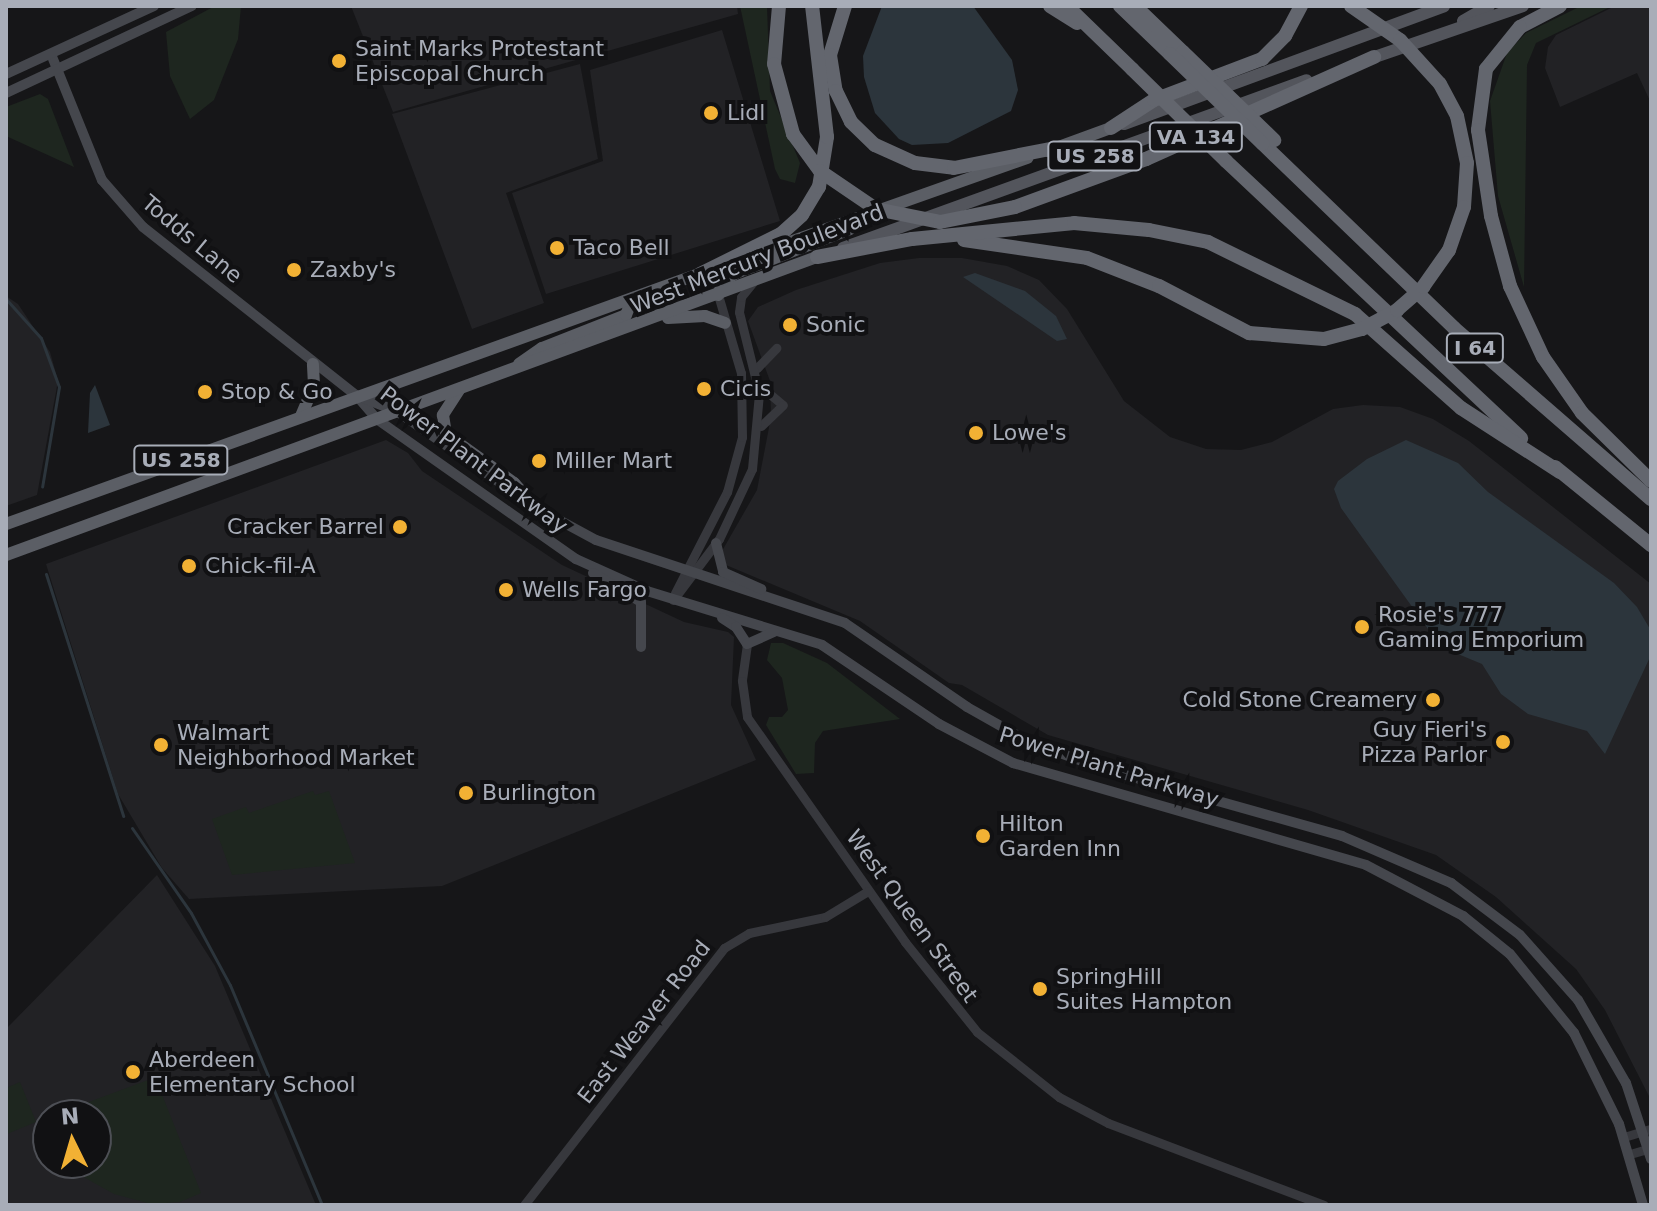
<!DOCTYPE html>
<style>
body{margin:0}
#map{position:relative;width:1657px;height:1211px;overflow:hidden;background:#161618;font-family:"DejaVu Sans",sans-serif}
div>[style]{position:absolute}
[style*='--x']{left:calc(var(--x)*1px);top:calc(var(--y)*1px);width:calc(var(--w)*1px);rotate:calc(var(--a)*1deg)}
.built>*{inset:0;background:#222225}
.green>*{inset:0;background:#1e261f}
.water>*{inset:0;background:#2c353c}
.stream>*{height:3px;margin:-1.5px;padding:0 1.5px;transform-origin:1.5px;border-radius:1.5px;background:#2c353c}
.tertiary>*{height:9px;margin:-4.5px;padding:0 4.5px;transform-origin:4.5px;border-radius:4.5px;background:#37383d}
.secondary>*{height:10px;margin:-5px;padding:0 5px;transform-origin:5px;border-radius:5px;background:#45474d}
.primary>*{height:12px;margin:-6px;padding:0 6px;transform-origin:6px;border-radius:6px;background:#53555c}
.trunk>*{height:12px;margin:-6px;padding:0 6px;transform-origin:6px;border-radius:6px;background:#5b5e65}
.motorway>*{height:14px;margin:-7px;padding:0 7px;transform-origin:7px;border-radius:7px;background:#63666e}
.motorway-bridge>*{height:14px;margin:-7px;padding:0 7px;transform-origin:7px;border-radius:7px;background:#63666e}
.dots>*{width:22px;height:22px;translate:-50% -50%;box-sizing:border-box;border:4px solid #111113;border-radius:50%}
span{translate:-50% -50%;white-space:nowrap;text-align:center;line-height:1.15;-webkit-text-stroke:8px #111113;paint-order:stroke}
.shield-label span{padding:2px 6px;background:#111113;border:2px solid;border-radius:6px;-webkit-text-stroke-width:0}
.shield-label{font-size:20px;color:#a8adb8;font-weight:700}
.poi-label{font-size:22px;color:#a8adb8}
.left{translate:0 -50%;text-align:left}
.right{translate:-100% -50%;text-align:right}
.street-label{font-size:22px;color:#a8adb8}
.frame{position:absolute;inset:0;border:8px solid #a8adb8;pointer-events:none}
.north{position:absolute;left:32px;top:1099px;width:80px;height:80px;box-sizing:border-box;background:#111113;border:2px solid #4d4f55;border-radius:50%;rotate:355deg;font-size:22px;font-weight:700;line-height:32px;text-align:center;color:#a8adb8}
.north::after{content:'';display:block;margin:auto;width:28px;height:36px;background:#f2b134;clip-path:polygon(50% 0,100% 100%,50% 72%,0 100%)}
</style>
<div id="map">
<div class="built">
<div style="clip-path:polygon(351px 6px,737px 6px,738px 14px,393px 112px)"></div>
<div style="clip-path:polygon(1615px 6px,1651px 6px,1651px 103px,1637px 73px,1560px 107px,1545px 68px,1548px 47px,1556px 35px)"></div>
<div style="clip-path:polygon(722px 30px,780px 221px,546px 294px,512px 193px,603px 161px,590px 70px)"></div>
<div style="clip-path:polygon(580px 64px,598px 159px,506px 193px,544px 303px,472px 329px,392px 114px)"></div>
<div style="clip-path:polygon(919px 258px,962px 258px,1007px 266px,1039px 280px,1067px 309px,1124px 401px,1170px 437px,1206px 449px,1241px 450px,1272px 442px,1333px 409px,1363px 405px,1400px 407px,1433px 419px,1469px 441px,1651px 584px,1651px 1100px,1605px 1010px,1576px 969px,1496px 897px,1436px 855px,1308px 810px,1048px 735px,962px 685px,949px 683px,860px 621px,726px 565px,722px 551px,757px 490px,771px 417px,770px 381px,748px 321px,758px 307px,796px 290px,880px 263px)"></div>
<div style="clip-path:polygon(6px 296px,18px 304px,50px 352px,58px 381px,37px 495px,6px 506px)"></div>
<div style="clip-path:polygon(386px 440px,408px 453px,422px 471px,562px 565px,684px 622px,728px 632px,734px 637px,731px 705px,756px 760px,442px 886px,189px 899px,162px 868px,118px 794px,46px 564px)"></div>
<div style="clip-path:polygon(evenodd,157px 875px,215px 966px,316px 1205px,6px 1205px,6px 1029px,157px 875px,48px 1115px,96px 1115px,96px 1163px,48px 1163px,48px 1115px)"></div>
</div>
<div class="green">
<div style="clip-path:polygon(215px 6px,241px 6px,238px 39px,214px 100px,190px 119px,170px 76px,166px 32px)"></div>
<div style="clip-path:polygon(740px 6px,767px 6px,770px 91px,800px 163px,795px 183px,780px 179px,775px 169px)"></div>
<div style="clip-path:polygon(1581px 6px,1612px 6px,1536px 43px,1527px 65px,1524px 287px,1498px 196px,1490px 101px,1507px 53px,1526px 33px)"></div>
<div style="clip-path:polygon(40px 94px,48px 99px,74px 167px,6px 136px,6px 107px)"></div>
<div style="clip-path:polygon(771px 643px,783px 643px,827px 663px,900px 719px,823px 731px,815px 743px,814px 773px,796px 774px,766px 725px,769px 717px,782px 717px,788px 710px,782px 678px,767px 660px)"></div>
<div style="clip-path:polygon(313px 791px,315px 795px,329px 791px,355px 863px,232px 875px,212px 819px,246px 807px,249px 813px)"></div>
<div style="clip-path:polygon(148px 1080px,157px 1082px,201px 1193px,180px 1202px,151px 1204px,114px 1194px,80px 1175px,70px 1163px,96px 1163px,96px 1115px,54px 1115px)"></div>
<div style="clip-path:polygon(20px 1082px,36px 1122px,7px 1134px,6px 1088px)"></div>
</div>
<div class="water">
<div style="clip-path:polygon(882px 6px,973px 6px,1012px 60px,1018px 90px,1011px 111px,948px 143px,912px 145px,899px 139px,875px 113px,864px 77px,863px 56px)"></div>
<div style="clip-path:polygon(975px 273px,1025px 291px,1056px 316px,1067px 339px,1057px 341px,963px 277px)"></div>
<div style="clip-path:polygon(95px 385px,110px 425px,88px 433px,90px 393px)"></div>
<div style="clip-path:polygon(1406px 440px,1458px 463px,1488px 492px,1614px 583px,1637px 607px,1650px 629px,1651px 655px,1605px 754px,1587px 731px,1528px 714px,1501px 694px,1482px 664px,1441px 647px,1341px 508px,1334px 489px,1338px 481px,1367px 459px)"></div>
</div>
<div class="stream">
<div style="--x:6;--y:299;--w:52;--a:48.1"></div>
<div style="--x:41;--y:338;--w:52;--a:69.8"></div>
<div style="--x:59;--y:387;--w:101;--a:99.6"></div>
<div style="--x:46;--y:574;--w:254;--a:72.3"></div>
<div style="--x:132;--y:828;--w:103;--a:55.2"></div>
<div style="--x:191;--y:913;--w:82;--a:61.6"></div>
<div style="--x:230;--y:985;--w:238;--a:67.3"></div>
</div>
<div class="tertiary">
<div style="--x:757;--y:368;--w:28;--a:-46"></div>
<div style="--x:759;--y:385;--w:31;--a:40"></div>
<div style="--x:761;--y:426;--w:30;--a:-44"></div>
<div style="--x:675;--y:593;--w:114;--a:-62.8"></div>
<div style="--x:727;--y:492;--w:57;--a:-74.7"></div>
<div style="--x:742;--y:437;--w:64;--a:-90.9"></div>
<div style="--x:741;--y:373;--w:81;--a:-106.4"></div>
<div style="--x:673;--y:600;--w:76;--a:-53"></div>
<div style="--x:719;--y:539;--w:77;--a:-64.8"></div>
<div style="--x:752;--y:469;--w:76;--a:-84.7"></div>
<div style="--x:759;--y:393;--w:83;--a:-103.9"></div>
<div style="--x:739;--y:312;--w:15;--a:-82"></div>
<div style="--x:741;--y:297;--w:19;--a:-51"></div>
<div style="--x:747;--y:644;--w:37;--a:98"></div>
<div style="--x:742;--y:681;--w:36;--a:82"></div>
<div style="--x:747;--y:717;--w:275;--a:54.9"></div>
<div style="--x:905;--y:942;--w:115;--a:51.3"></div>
<div style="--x:977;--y:1032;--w:105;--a:38.4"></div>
<div style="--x:1059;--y:1097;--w:55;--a:28"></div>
<div style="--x:1108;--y:1123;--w:231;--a:20.8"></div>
<div style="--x:1624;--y:1137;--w:28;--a:-17"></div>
<div style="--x:1630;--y:1154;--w:22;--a:-16"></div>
<div style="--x:524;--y:1205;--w:326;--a:-52.1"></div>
<div style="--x:724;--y:948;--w:29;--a:-31"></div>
<div style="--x:749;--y:933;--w:78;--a:-11.9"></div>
<div style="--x:825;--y:917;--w:50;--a:-31.2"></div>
</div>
<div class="secondary">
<div style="--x:51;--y:54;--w:136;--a:68"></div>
<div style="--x:102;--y:180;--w:62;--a:48.9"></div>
<div style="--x:143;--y:227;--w:271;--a:38.3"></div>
<div style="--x:356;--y:395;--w:33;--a:49"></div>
<div style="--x:378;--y:420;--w:242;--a:35.1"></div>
<div style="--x:576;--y:559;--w:78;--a:24.3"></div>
<div style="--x:647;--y:591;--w:183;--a:17.1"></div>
<div style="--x:822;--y:645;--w:141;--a:34"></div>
<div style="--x:939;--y:724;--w:84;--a:27.8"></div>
<div style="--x:1013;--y:763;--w:367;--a:16.1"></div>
<div style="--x:1366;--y:865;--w:110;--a:27.7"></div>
<div style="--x:1463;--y:916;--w:60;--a:39"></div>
<div style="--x:1510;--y:954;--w:102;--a:51"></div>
<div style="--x:1574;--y:1033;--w:102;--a:63.7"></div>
<div style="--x:1619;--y:1124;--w:84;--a:73.5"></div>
<div style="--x:6;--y:74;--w:163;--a:-24.7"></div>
<div style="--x:6;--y:93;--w:205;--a:-25.1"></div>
<div style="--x:361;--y:397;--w:40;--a:22"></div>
<div style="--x:398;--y:412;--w:167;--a:34.7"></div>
<div style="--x:535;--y:507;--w:69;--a:28.4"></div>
<div style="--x:596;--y:540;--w:262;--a:18.4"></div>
<div style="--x:845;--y:623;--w:148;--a:34.5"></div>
<div style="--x:967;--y:707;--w:69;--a:29.5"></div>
<div style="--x:1027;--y:741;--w:82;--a:20"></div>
<div style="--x:1104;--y:769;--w:247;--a:15.7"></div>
<div style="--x:1342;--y:836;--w:119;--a:23.3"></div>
<div style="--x:1451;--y:883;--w:86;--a:37"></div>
<div style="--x:1520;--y:935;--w:87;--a:48.3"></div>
<div style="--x:1578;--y:1000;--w:96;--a:60"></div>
<div style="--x:1626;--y:1083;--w:80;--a:71.8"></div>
<div style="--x:716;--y:543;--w:30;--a:76"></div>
<div style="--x:723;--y:572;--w:42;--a:24.1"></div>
<div style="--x:593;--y:573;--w:56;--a:31.1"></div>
<div style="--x:641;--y:602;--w:45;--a:90"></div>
<div style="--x:722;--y:618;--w:17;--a:33"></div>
<div style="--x:736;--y:627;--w:20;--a:57"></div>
<div style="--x:747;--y:644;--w:30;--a:-24"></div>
</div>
<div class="primary">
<div style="--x:1463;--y:21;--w:30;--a:-30"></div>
<div style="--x:1366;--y:60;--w:166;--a:-19"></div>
<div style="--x:1124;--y:124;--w:341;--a:-20.2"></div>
<div style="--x:843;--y:248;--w:493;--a:-19.9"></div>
</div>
<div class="trunk">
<div style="--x:1048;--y:151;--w:67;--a:-20.1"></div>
<div style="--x:739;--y:260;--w:306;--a:-19.5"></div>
<div style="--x:718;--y:295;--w:14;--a:-69"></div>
<div style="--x:723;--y:282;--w:16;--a:-35"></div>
<div style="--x:736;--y:273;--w:122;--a:-21.1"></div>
<div style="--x:668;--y:318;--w:37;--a:-3"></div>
<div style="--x:705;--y:316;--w:21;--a:19"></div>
<div style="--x:519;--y:364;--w:28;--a:-35"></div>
<div style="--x:542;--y:348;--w:90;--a:-21.4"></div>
<div style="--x:626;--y:315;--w:18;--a:-68"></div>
<div style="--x:459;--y:390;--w:30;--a:123"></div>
<div style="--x:443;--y:415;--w:19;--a:81"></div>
<div style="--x:446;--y:434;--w:84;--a:35.8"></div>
<div style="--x:514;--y:483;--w:32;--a:49"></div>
<div style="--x:301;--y:416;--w:34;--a:-67"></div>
<div style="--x:314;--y:385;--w:21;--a:-93"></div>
<div style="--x:6;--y:524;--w:745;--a:-19.85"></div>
<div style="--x:6;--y:555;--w:864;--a:-20.18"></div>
</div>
<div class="motorway">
<div style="--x:779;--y:6;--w:58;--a:94.9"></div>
<div style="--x:774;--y:64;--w:73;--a:74.8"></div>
<div style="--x:845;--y:6;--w:51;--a:107"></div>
<div style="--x:830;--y:55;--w:36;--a:81"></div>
<div style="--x:836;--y:91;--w:34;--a:64"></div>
<div style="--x:851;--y:122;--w:33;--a:44"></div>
<div style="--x:875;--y:145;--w:44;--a:24.2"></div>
<div style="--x:915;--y:163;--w:39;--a:7"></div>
<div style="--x:954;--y:168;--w:103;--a:-11.2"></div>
<div style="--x:1050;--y:6;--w:32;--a:32"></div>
<div style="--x:1067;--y:6;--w:91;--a:44.1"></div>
<div style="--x:1120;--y:6;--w:69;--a:43.8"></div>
<div style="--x:1135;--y:6;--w:66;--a:43.8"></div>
<div style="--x:1560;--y:6;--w:45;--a:152.3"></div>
<div style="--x:1520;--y:27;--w:54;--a:129"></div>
<div style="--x:1486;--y:69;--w:62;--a:97.5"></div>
<div style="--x:1478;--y:130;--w:87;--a:81.4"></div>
<div style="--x:1491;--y:216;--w:73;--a:74.8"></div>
<div style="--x:1510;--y:286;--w:78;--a:65.1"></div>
<div style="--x:1543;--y:357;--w:68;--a:55.1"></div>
<div style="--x:1582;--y:413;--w:97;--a:44.6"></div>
<div style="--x:1440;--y:84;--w:36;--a:62"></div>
<div style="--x:1457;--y:116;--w:48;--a:78"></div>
<div style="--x:1467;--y:163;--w:44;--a:93.9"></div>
<div style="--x:1464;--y:207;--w:46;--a:109.2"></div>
<div style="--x:1111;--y:128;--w:51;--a:-33.1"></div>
<div style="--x:1154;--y:100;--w:116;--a:-20.8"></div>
<div style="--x:1262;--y:59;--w:33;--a:-45"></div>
<div style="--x:1285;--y:36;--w:34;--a:-62"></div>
<div style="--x:1263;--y:144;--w:265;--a:43.9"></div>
<div style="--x:1454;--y:328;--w:261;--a:41"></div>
<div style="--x:1226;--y:161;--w:405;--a:43.2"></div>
<div style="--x:1015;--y:207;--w:140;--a:-20.1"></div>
<div style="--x:1146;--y:159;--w:250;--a:-24.1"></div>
<div style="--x:964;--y:240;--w:124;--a:8.3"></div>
<div style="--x:1087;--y:258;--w:77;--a:21.3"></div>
<div style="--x:1159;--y:286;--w:102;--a:27.6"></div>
<div style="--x:1249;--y:333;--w:75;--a:4.6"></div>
<div style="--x:817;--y:257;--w:97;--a:-10.7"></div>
<div style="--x:912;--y:239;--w:163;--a:-5.6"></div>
<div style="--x:1074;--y:223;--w:75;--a:5.3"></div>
<div style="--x:1149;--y:230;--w:60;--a:11.5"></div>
<div style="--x:1208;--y:242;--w:164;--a:26.1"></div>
<div style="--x:1355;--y:314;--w:142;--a:41.6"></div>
<div style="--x:1461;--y:408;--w:118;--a:32.9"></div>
<div style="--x:700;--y:274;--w:90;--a:-26.3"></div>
<div style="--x:781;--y:234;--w:28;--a:-42"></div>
<div style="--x:802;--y:215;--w:33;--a:-59"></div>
<div style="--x:819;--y:187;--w:51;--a:-80.9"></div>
<div style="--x:827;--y:137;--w:132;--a:-96.5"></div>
<div style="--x:1555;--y:467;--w:124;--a:39.1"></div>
</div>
<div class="motorway-bridge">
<div style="--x:1351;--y:6;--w:60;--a:34.8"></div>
<div style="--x:1400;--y:40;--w:59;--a:47.7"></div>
<div style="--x:1183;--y:52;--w:127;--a:44"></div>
<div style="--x:1170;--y:54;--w:129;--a:44.1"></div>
<div style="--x:1132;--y:69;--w:132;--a:44.4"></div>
<div style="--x:793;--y:134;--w:46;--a:53.9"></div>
<div style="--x:820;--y:171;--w:68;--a:34.2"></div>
<div style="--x:876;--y:209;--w:65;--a:11.5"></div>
<div style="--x:940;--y:222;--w:76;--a:-11.3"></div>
<div style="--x:1324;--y:339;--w:39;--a:-15"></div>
<div style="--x:1362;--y:329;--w:40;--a:-28"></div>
<div style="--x:1397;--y:310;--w:35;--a:-41"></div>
<div style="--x:1423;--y:287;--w:45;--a:-54.9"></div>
</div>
<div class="dots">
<div style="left:339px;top:61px;background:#f2b134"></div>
<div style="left:711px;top:113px;background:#f2b134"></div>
<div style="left:557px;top:248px;background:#f2b134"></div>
<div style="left:294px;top:270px;background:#f2b134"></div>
<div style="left:790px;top:325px;background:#f2b134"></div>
<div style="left:704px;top:389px;background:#f2b134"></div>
<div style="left:205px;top:392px;background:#f2b134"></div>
<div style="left:976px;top:433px;background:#f2b134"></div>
<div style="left:539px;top:461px;background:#f2b134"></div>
<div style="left:400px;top:527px;background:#f2b134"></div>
<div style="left:189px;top:566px;background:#f2b134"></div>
<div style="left:506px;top:590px;background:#f2b134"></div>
<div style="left:1362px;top:627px;background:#f2b134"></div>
<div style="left:1433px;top:700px;background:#f2b134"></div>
<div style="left:1503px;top:742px;background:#f2b134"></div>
<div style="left:161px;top:745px;background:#f2b134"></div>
<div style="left:466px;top:793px;background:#f2b134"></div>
<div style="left:983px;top:836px;background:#f2b134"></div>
<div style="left:1040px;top:989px;background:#f2b134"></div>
<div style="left:133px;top:1072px;background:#f2b134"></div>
</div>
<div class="shield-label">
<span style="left:1196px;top:137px">VA 134</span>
<span style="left:1095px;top:156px">US 258</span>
<span style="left:1475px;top:348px">I 64</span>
<span style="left:181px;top:460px">US 258</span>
</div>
<div class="poi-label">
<span class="left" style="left:355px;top:61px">Saint Marks Protestant<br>Episcopal Church</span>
<span class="left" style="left:727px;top:113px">Lidl</span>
<span class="left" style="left:573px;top:248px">Taco Bell</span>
<span class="left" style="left:310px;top:270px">Zaxby's</span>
<span class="left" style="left:806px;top:325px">Sonic</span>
<span class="left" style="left:720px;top:389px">Cicis</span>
<span class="left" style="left:221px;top:392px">Stop &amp; Go</span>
<span class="left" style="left:992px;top:433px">Lowe's</span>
<span class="left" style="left:555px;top:461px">Miller Mart</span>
<span class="right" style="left:384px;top:527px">Cracker Barrel</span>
<span class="left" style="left:205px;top:566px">Chick-fil-A</span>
<span class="left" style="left:522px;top:590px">Wells Fargo</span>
<span class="left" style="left:1378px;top:627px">Rosie's 777<br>Gaming Emporium</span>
<span class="right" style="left:1417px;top:700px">Cold Stone Creamery</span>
<span class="right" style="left:1487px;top:742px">Guy Fieri's<br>Pizza Parlor</span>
<span class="left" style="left:177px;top:745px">Walmart<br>Neighborhood Market</span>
<span class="left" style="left:482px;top:793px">Burlington</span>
<span class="left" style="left:999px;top:836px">Hilton<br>Garden Inn</span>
<span class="left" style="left:1056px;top:989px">SpringHill<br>Suites Hampton</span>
<span class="left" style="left:149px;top:1072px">Aberdeen<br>Elementary School</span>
</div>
<div class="street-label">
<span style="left:192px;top:239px;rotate:40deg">Todds Lane</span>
<span style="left:757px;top:259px;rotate:-21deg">West Mercury Boulevard</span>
<span style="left:474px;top:460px;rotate:37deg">Power Plant Parkway</span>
<span style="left:1109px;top:767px;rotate:17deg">Power Plant Parkway</span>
<span style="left:912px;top:916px;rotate:54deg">West Queen Street</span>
<span style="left:644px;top:1022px;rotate:-52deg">East Weaver Road</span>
</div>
<div class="frame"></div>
<div class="north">N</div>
</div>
